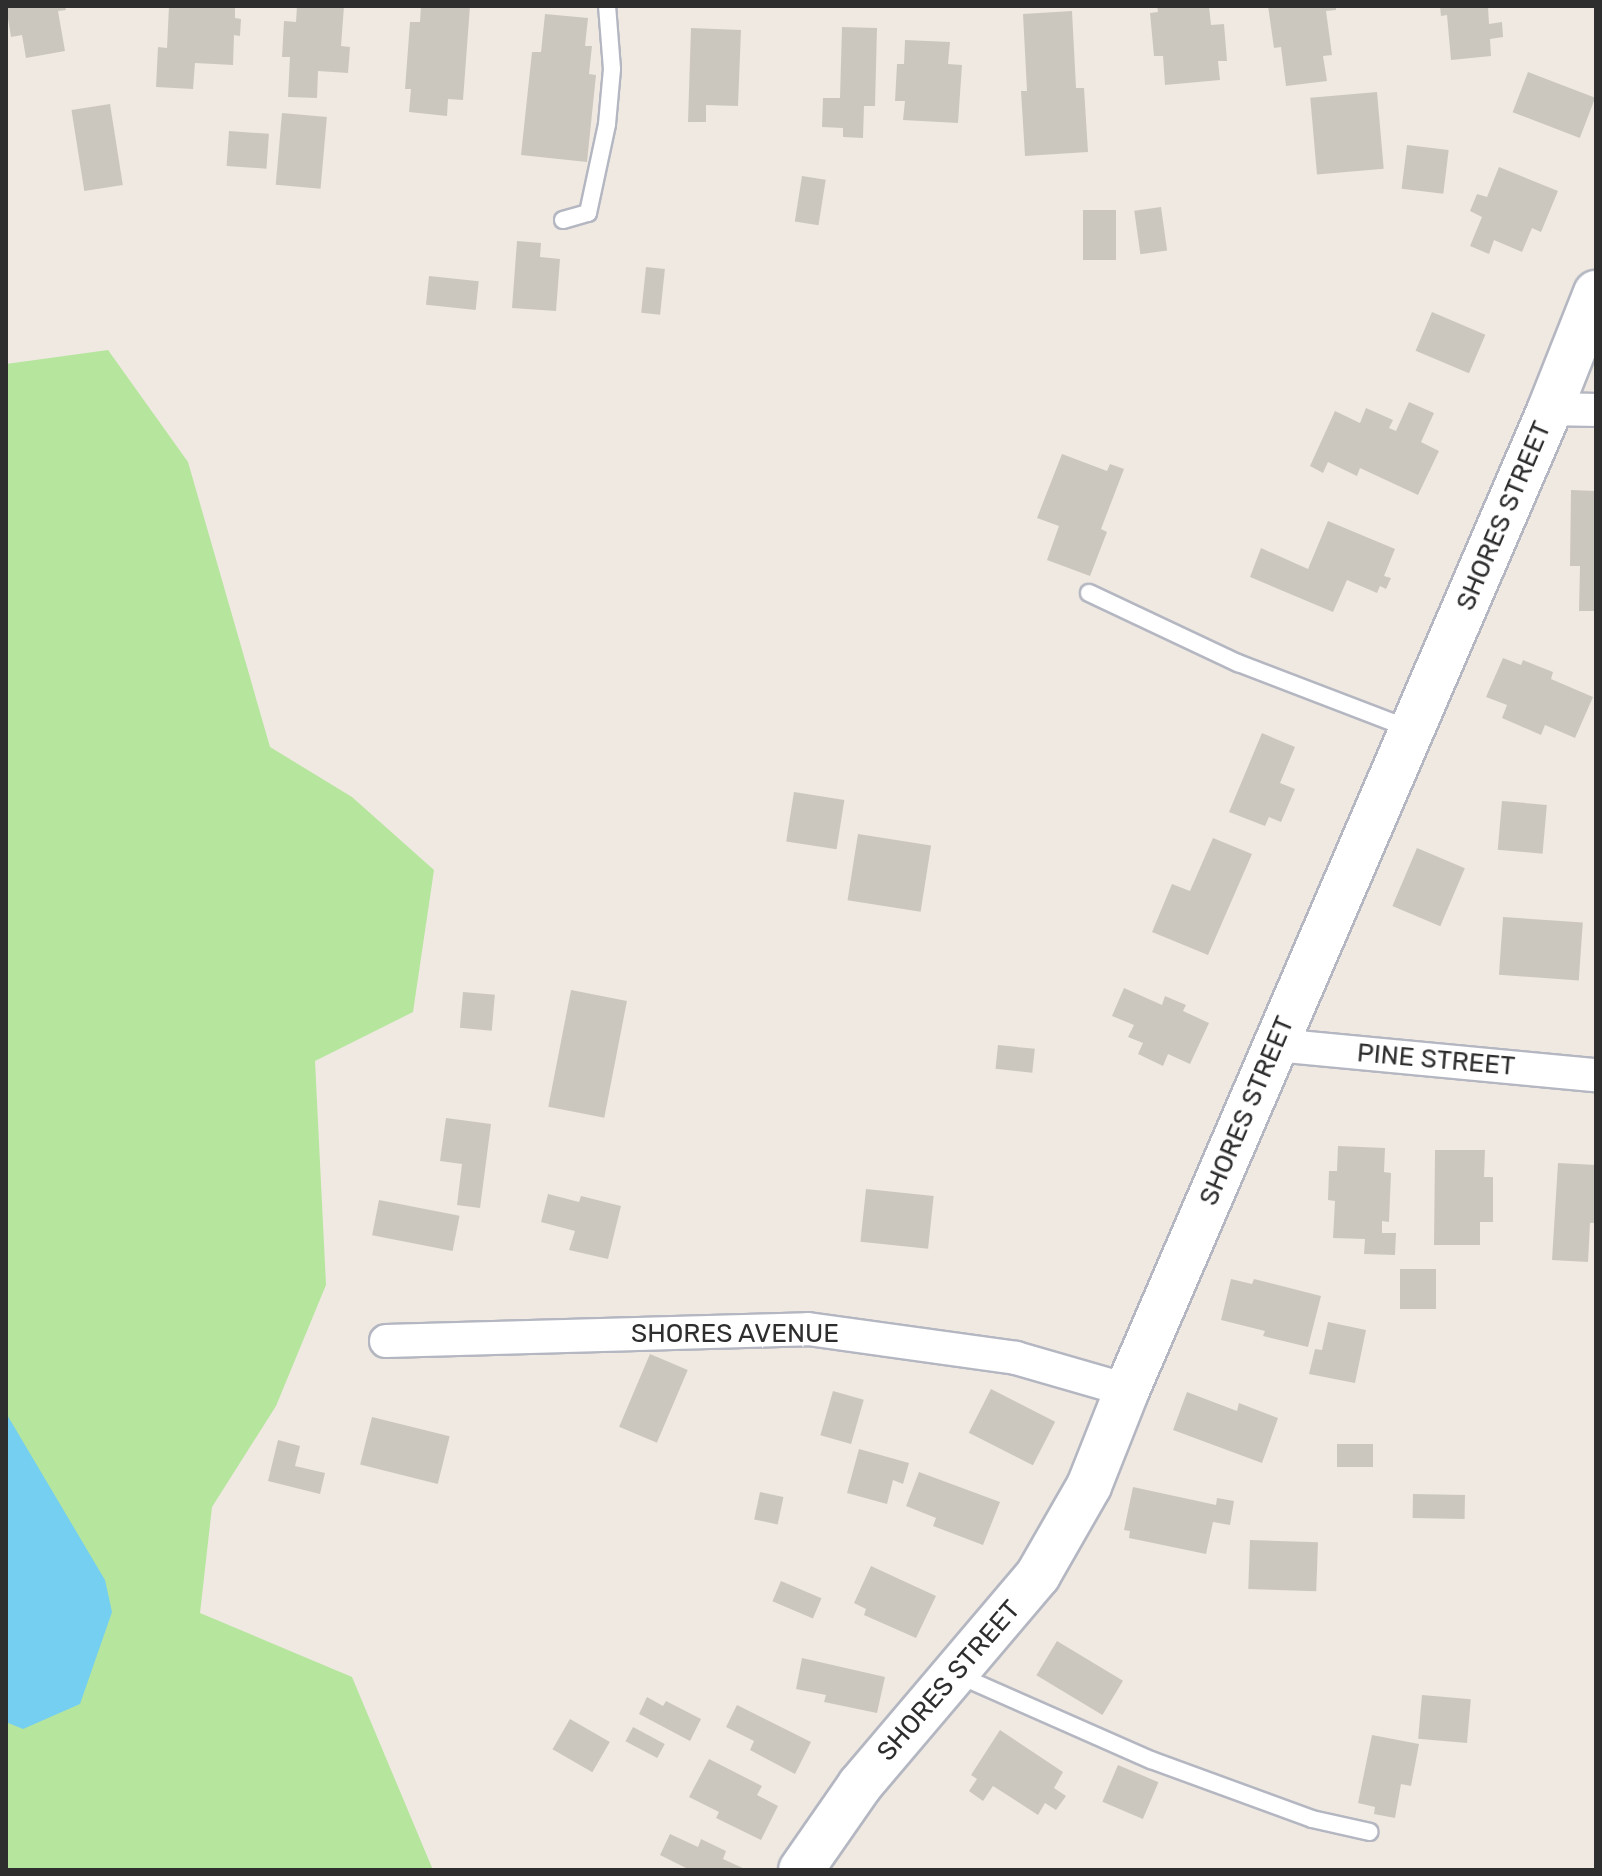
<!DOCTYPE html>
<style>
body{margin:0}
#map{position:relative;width:1602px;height:1876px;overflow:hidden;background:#efe9e1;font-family:Rubik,sans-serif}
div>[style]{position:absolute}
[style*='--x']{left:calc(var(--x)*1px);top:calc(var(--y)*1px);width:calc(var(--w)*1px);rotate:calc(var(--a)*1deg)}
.green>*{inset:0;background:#b6e59e}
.water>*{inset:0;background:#75cff0}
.building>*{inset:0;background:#cbc7bf;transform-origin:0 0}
.roads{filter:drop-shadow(2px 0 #b4b7c1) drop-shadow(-2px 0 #b4b7c1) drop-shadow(0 2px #b4b7c1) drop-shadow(0 -2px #b4b7c1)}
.lane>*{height:16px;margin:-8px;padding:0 8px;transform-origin:8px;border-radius:8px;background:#fff}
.street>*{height:32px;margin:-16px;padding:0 16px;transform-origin:16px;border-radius:16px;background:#fff}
.secondary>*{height:44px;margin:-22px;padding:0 22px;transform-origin:22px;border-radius:22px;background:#fff}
span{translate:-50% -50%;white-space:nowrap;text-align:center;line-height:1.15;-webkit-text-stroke:6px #fff;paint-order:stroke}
.street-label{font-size:26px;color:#2e2e2e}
.frame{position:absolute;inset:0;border:8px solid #2e2e2e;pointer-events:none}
</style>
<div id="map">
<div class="green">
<div style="clip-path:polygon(108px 350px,188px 462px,270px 747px,352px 797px,434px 870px,413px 1012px,315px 1061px,326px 1285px,276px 1406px,212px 1507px,200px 1613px,352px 1677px,433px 1870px,6px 1870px,6px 364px)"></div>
</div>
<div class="water">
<div style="clip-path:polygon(6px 1413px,105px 1580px,112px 1612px,80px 1704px,23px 1729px,6px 1722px)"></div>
</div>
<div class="building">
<div style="clip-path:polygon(6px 6px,65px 6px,66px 10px,58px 11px,65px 51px,26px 58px,22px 35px,11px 37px)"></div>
<div style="clip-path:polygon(169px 6px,235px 6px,235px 18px,241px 19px,240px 36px,234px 35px,233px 65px,195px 63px,193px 89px,156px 87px,158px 47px,167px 48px)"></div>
<div style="clip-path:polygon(297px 6px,344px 6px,341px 46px,350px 47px,348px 73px,318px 71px,317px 98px,288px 97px,290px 57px,282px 57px,284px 21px,296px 22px)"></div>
<div style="clip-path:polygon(421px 6px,470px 6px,463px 100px,448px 99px,447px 116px,409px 112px,411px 89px,405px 89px,410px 22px,420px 22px)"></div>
<div style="clip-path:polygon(1157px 6px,1209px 6px,1211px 25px,1224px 24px,1227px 61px,1218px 61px,1220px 80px,1165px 85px,1163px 56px,1154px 56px,1150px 13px,1158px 12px)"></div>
<div style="clip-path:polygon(1268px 6px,1336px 6px,1336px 10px,1326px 11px,1332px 55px,1323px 56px,1327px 81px,1286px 86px,1281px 47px,1274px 48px)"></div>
<div style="clip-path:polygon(1440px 6px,1488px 6px,1489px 24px,1502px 22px,1503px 37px,1490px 39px,1491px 56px,1451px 60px,1447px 15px,1441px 16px)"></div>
<div style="clip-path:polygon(1072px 11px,1076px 88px,1084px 88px,1088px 152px,1025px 156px,1021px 91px,1027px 91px,1023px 14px)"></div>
<div style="clip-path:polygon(545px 14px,588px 18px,585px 46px,592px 46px,589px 74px,596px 75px,587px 162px,521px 155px,532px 52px,541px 52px)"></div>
<div style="clip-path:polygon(842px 27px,877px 28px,875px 106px,864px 106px,863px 138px,843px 137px,843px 128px,822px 127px,823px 98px,840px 98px)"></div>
<div style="clip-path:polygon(691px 28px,741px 30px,738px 106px,706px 105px,706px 122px,688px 122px)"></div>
<div style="clip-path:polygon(905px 40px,950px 42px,948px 64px,962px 65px,958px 123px,903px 120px,905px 101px,895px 101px,897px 64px,904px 64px)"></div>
<div style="left:1528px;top:72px;width:72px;height:43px;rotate:21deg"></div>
<div style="left:1377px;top:92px;width:77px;height:67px;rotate:85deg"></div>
<div style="left:110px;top:104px;width:82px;height:39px;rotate:81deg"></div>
<div style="left:282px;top:113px;width:45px;height:72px;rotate:5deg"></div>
<div style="left:229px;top:131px;width:40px;height:35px;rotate:4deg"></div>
<div style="left:1407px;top:145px;width:42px;height:44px;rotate:7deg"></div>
<div style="clip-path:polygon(1499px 167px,1558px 191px,1541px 232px,1532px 228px,1522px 252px,1494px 240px,1489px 254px,1470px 246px,1482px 217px,1470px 211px,1477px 194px,1487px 197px)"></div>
<div style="left:802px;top:176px;width:24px;height:46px;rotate:9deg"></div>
<div style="left:1161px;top:207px;width:44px;height:27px;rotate:82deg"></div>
<div style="left:1083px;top:210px;width:33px;height:50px"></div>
<div style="clip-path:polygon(517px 241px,541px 243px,540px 257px,560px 259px,556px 311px,512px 308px)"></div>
<div style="left:646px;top:267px;width:19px;height:46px;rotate:6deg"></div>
<div style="left:429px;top:276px;width:50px;height:29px;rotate:6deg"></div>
<div style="left:1432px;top:312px;width:58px;height:42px;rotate:23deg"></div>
<div style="clip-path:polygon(1409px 402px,1434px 413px,1421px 442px,1439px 451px,1418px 495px,1360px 468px,1357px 476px,1328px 462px,1323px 473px,1310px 466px,1335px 411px,1360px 423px,1366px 408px,1393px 420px,1389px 428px,1396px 431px)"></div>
<div style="clip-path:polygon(1062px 454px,1107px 471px,1110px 464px,1124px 469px,1101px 529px,1107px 532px,1090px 576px,1047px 560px,1059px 526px,1037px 518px)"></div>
<div style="clip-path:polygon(1571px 490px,1596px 491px,1596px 611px,1579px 611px,1580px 566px,1570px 566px)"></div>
<div style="clip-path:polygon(1328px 521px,1395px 549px,1384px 576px,1391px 578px,1386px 589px,1380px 586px,1377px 593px,1347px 580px,1333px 612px,1250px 577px,1261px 548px,1308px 569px)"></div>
<div style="clip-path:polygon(1503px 658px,1521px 665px,1523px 660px,1553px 672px,1551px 679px,1593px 697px,1575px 738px,1545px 725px,1541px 735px,1502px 718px,1507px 705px,1486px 697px)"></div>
<div style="clip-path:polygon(1262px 733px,1295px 747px,1280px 783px,1295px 789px,1281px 822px,1269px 817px,1265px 826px,1229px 812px)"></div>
<div style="left:794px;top:792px;width:51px;height:50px;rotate:9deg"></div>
<div style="left:1502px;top:801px;width:45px;height:49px;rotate:5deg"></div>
<div style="left:858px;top:834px;width:74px;height:67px;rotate:9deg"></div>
<div style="clip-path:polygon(1213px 838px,1252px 854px,1208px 955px,1152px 932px,1172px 884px,1190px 891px)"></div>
<div style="left:1417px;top:848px;width:52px;height:63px;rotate:23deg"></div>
<div style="left:1503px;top:917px;width:80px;height:58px;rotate:4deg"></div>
<div style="clip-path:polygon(1124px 988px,1162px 1005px,1165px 996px,1186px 1005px,1183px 1011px,1209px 1023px,1190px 1064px,1168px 1054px,1163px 1066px,1138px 1054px,1143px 1043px,1128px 1037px,1134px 1025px,1112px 1016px)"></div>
<div style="left:571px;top:990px;width:57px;height:119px;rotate:11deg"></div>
<div style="left:463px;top:992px;width:32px;height:36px;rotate:5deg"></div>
<div style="left:998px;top:1045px;width:37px;height:24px;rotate:6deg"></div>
<div style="clip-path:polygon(446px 1118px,491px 1124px,480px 1208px,457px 1205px,462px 1164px,440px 1161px)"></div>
<div style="clip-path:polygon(1338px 1146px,1385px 1148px,1384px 1172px,1391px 1173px,1389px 1222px,1382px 1221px,1382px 1233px,1396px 1233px,1395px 1255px,1364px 1254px,1365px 1239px,1333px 1238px,1335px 1201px,1328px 1200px,1329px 1171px,1337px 1171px)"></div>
<div style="clip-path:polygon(1435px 1150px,1485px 1150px,1484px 1177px,1493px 1177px,1493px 1222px,1480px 1222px,1480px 1245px,1434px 1245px)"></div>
<div style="clip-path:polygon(1558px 1163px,1596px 1165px,1596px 1223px,1590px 1223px,1588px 1262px,1552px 1260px)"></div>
<div style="left:866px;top:1189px;width:68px;height:53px;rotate:6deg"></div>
<div style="clip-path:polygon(548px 1194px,579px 1202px,581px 1196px,621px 1206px,608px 1259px,569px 1250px,575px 1231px,541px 1222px)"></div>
<div style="left:379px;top:1200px;width:82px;height:36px;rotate:11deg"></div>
<div style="left:1400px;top:1269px;width:36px;height:40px"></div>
<div style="clip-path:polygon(1231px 1279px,1252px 1284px,1254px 1279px,1321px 1296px,1308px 1347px,1263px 1336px,1265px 1331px,1221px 1320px)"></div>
<div style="clip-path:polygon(1328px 1322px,1366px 1330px,1355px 1383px,1309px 1374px,1315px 1349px,1322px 1350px)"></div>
<div style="left:650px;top:1354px;width:41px;height:79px;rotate:23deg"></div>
<div style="left:991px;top:1389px;width:72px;height:49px;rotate:27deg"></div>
<div style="left:833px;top:1391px;width:32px;height:46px;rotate:16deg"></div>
<div style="clip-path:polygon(1187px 1392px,1237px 1411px,1239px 1403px,1278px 1418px,1262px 1463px,1173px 1430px)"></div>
<div style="left:372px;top:1417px;width:80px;height:49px;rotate:14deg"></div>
<div style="clip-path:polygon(278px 1440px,300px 1446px,295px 1466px,325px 1473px,320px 1494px,268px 1481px)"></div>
<div style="left:1337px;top:1444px;width:36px;height:23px"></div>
<div style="clip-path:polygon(859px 1449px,909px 1463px,903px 1484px,893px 1480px,887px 1504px,847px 1493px)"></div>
<div style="clip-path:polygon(919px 1472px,1000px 1502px,983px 1545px,933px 1526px,936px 1518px,906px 1506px)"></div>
<div style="clip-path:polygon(1133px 1487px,1216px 1505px,1217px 1498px,1234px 1501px,1230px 1525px,1213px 1522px,1206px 1554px,1129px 1538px,1130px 1531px,1124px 1530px)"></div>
<div style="left:760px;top:1492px;width:24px;height:28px;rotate:12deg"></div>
<div style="left:1413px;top:1494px;width:52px;height:24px;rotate:1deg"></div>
<div style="left:1250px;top:1540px;width:68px;height:49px;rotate:2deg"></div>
<div style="clip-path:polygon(871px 1566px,936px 1596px,916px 1638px,864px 1615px,866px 1609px,854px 1603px)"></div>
<div style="left:781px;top:1581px;width:44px;height:22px;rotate:23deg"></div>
<div style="left:1057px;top:1641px;width:77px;height:40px;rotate:31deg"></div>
<div style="clip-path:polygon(802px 1658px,885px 1677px,877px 1713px,824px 1702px,826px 1695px,796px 1689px)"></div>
<div style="left:1422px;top:1695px;width:49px;height:44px;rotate:5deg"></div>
<div style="clip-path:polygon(647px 1697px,663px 1706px,666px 1701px,701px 1719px,690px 1741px,639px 1714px)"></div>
<div style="clip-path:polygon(737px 1705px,811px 1742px,795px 1774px,750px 1750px,754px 1741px,726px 1727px)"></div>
<div style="left:570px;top:1719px;width:46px;height:35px;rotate:30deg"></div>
<div style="left:633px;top:1727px;width:36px;height:16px;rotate:28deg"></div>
<div style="clip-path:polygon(1000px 1730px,1063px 1772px,1054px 1788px,1066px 1796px,1056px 1810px,1045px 1803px,1038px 1815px,993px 1786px,983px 1801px,969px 1791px,977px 1779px,971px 1775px)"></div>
<div style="clip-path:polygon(1372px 1735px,1419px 1744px,1411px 1786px,1401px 1784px,1395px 1818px,1374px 1814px,1375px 1807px,1358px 1803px)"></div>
<div style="clip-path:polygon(709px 1759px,762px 1786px,757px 1795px,778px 1806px,761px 1840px,716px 1818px,719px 1812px,689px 1797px)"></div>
<div style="left:1118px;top:1765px;width:44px;height:40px;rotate:23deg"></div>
<div style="clip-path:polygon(670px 1834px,698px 1847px,701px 1839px,726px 1851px,723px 1859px,747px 1870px,690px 1870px,660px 1855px)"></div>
</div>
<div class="roads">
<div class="lane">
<div style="--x:563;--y:220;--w:26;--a:-16"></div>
<div style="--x:588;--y:213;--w:91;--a:-77.9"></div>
<div style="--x:607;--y:124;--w:55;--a:-84.8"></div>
<div style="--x:612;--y:69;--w:63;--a:-94.5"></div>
<div style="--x:1089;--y:593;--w:165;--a:25.2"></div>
<div style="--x:1238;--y:663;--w:184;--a:21"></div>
<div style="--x:958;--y:1675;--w:211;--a:23.8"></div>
<div style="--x:1151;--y:1760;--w:171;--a:20.1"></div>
<div style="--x:1312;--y:1819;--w:59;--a:12.6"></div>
</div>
<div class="street">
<div style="--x:1550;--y:409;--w:46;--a:1.2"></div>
<div style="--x:1276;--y:1045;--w:321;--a:5.4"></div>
<div style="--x:386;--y:1341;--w:422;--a:-1.6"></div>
<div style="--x:808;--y:1329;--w:210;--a:7.9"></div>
<div style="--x:1016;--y:1358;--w:116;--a:16.1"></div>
</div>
<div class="secondary">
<div style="--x:801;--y:1870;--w:103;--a:-55.2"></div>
<div style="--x:860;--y:1785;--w:275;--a:-49.7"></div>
<div style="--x:1038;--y:1575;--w:103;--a:-60.2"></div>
<div style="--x:1089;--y:1486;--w:103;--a:-68.4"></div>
<div style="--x:1127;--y:1390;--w:1068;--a:-66.67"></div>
<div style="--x:1550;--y:409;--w:125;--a:-68.4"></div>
</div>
</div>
<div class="street-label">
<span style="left:1504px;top:516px;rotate:-67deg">SHORES STREET</span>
<span style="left:1436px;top:1060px;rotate:5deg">PINE STREET</span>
<span style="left:1247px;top:1111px;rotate:-67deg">SHORES STREET</span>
<span style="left:735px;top:1334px">SHORES AVENUE</span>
<span style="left:949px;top:1681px;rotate:-49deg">SHORES STREET</span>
</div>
<div class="frame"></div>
</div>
